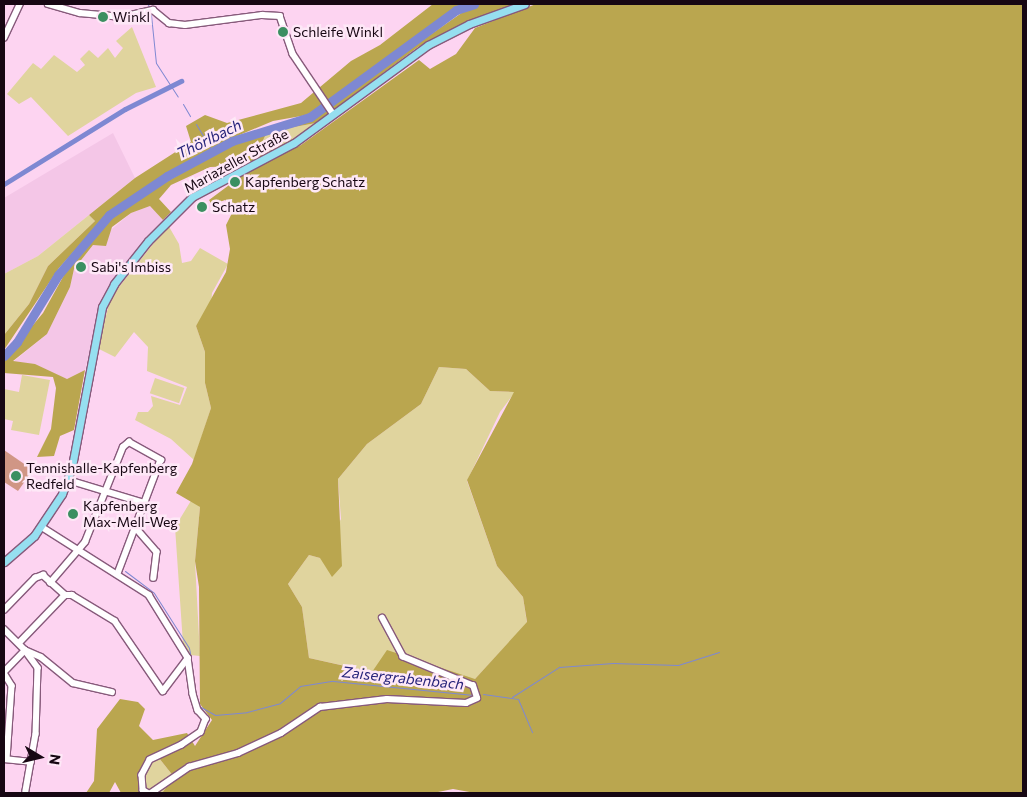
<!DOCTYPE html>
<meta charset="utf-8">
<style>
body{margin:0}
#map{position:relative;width:1027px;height:797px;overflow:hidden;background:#fdd4f1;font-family:Commissioner,sans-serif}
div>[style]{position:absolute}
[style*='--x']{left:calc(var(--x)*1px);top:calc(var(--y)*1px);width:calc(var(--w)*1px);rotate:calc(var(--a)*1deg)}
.built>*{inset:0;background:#f4c6e7}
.green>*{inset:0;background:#e0d49e;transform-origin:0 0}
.forest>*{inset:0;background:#baa64f}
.stream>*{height:1px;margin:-0.5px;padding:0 0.5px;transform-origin:0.5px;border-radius:0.5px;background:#7e88d2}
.canal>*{height:5px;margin:-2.5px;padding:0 2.5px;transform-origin:2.5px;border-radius:2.5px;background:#7e88d2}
.river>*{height:9px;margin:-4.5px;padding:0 4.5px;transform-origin:4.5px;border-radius:4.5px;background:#7e88d2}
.building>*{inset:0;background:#d09685}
.roads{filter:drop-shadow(1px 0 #875a7b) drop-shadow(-1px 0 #875a7b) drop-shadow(0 1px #875a7b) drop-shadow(0 -1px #875a7b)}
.minor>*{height:5.5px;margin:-2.75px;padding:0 2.75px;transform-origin:2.75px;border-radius:2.75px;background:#fff}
.major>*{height:7px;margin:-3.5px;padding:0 3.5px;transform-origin:3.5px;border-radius:3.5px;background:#96dff0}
.dots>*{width:14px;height:14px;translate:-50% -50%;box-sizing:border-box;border:2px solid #fee8f7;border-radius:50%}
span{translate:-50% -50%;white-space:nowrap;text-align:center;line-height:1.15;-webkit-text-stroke:5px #fee8f7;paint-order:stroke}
.poi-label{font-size:14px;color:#170713}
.left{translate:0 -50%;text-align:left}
.street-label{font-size:14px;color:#170713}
.water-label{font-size:15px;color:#27247a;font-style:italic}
.frame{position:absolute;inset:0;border:5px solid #170713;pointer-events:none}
.north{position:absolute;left:15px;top:732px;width:50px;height:50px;-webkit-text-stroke:4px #fee8f7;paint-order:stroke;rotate:99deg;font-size:14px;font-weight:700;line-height:20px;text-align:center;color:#170713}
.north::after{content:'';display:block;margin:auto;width:18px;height:22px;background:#170713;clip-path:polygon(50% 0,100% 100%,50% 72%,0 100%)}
</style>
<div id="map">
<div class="built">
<div style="clip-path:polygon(113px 133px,135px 178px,38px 256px,4px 274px,4px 198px)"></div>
<div style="clip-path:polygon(150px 206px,163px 220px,103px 296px,85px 370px,67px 379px,13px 362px,47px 334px,70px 287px,74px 269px,93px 245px,131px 213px)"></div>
</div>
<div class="green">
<div style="clip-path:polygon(132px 27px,156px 87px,136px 93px,68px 136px,31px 97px,19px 104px,7px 94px,33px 63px,41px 69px,54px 55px,77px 72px,85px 65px,80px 59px,89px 50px,98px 58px,108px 48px,115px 58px,123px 48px,116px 41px)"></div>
<div style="clip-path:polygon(316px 123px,298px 138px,253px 161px,267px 132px)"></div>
<div style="clip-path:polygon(89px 215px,95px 221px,48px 266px,29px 304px,4px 335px,4px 274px,38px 256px)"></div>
<div style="clip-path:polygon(168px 225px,179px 244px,182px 263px,191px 261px,200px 248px,228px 264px,212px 293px,211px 306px,196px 326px,205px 352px,205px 383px,211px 408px,194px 460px,171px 439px,135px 420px,138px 412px,148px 412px,153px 406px,151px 396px,180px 405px,187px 387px,147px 371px,148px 347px,134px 332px,115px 357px,97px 348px,111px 297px)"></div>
<div style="clip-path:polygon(439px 367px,466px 369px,490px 391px,515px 392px,500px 412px,467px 481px,497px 566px,523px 597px,527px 623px,475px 679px,373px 672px,309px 658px,302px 607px,288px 584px,309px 555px,320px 558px,341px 519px,338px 479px,367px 444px,421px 404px)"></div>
<div style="clip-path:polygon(22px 375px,50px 380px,39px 435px,11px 430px,13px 421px,4px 419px,4px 389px,19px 392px)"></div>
<div style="left:155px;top:378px;width:31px;height:16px;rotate:19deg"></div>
<div style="clip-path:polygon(192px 499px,200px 507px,195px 561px,200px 656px,190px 655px,183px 644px,175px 527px)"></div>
<div style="clip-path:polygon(150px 757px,159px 758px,174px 777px,162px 793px,139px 793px,142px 771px)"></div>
</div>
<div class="forest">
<div style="clip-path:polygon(433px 4px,465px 4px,307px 115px,273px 121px,230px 139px,108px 213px,59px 268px,4px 350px,4px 335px,29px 304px,48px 266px,95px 221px,89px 215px,135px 178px,191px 142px,186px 126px,205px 115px,227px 123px,301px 103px,351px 61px,380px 45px)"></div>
<div style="clip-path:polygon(515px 4px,478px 17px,418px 47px,316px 123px,267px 132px,253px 161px,241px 166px,210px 167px,171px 185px,159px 199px,171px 212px,163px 220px,150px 206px,131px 213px,112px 227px,106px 246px,93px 245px,74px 269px,70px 287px,47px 334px,13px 361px,35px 364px,67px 379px,85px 370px,74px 430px,60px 436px,54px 456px,37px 457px,51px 429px,56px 388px,53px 377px,4px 373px,4px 360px,43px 313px,74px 257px,106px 223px,147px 193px,222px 150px,264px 131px,311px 118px,473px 5px)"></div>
<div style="clip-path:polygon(evenodd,536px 4px,1023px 4px,1023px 793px,475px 793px,453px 789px,433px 793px,162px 793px,174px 777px,159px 758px,150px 757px,142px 771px,139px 793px,121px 793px,115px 782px,109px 793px,86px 793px,94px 781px,97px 729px,120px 699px,138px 702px,145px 709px,139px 726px,153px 740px,187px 733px,195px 746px,212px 720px,200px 704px,199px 587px,195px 561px,200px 507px,176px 493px,192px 464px,211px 408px,205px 383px,205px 352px,196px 326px,226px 272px,230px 249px,226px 225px,233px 211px,231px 204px,225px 200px,212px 205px,209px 200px,244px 174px,301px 145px,419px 60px,430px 69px,456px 54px,475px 28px,536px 4px,439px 367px,466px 369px,490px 391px,514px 392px,467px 480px,497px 566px,523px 597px,527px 622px,475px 679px,387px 650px,372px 672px,309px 658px,302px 607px,288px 584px,309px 555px,320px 558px,332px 577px,342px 566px,338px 479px,367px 444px,421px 404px,439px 367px)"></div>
</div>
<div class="stream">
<div style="--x:148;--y:4;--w:4;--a:76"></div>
<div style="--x:151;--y:15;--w:48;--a:84.1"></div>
<div style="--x:156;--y:63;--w:40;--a:57.1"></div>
<div style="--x:183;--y:104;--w:14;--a:60"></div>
<div style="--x:196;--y:124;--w:31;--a:59"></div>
<div style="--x:125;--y:571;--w:36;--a:37"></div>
<div style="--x:154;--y:593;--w:65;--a:57.5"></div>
<div style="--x:189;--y:648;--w:10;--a:79"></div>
<div style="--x:483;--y:694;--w:35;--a:8"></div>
<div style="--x:518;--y:699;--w:36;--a:67"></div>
<div style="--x:512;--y:697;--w:56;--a:-32.6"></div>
<div style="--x:559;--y:667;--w:54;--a:-4.2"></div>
<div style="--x:613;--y:663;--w:65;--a:1.8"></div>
<div style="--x:678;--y:665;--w:43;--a:-17.6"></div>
<div style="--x:199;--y:706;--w:18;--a:29"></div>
<div style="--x:215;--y:715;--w:32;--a:-5"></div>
<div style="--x:247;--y:712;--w:34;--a:-15"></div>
<div style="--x:280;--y:703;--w:26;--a:-40"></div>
<div style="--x:300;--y:686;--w:33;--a:-9"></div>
<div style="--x:333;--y:681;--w:141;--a:5.7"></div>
</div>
<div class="canal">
<div style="--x:4;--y:184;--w:142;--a:-31.8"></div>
<div style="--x:125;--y:109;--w:63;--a:-26.6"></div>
</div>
<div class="river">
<div style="--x:4;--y:356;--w:19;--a:-47"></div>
<div style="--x:17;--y:342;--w:79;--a:-58.5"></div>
<div style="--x:58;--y:275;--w:79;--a:-49.6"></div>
<div style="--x:109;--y:215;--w:70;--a:-33.9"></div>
<div style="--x:167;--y:176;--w:74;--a:-28.3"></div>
<div style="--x:232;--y:141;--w:82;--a:-17.1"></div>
<div style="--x:310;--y:117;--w:181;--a:-36.2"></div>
<div style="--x:456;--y:10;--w:19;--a:-18"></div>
</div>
<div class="building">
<div style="clip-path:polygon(4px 450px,33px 470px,18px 491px,4px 482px)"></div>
</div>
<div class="roads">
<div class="minor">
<div style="--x:48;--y:4;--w:33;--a:16"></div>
<div style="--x:80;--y:13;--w:42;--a:5.4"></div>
<div style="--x:122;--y:17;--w:32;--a:-13"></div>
<div style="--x:153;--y:10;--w:21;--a:39"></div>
<div style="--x:169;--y:23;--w:16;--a:7"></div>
<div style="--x:185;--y:25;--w:78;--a:-7.4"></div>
<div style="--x:262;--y:15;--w:18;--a:3"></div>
<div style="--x:280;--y:16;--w:40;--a:71.1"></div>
<div style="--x:293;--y:54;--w:73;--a:56.1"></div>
<div style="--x:4;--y:38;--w:38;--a:-65"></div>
<div style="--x:68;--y:480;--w:79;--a:16.8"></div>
<div style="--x:42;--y:527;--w:127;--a:32.4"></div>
<div style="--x:149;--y:595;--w:74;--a:58.2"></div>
<div style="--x:188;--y:658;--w:36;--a:82"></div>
<div style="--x:193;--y:694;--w:17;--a:73"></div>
<div style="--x:198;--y:710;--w:12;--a:48"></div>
<div style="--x:206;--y:719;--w:14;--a:111"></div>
<div style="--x:201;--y:732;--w:23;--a:146"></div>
<div style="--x:182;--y:745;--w:35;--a:155"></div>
<div style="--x:150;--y:760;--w:17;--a:118"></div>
<div style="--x:142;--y:775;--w:15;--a:86"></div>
<div style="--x:143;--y:790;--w:6;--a:31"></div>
<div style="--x:137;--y:529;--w:30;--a:49"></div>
<div style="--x:157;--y:552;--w:26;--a:97"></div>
<div style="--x:50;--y:583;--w:54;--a:-49.5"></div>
<div style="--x:85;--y:542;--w:102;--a:-68.2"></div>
<div style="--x:123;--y:447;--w:8;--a:-40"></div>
<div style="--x:129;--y:442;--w:37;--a:29"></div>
<div style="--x:161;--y:460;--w:122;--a:110.7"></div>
<div style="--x:4;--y:610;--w:45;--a:-45.9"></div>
<div style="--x:35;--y:578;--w:9;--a:-21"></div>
<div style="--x:43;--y:575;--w:30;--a:42"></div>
<div style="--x:4;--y:629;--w:30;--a:45"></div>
<div style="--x:25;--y:650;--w:17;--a:24"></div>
<div style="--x:41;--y:657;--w:41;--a:39.1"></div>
<div style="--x:73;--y:683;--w:40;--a:13"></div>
<div style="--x:19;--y:643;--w:66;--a:-46.2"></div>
<div style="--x:65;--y:595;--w:7;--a:0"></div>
<div style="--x:72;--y:595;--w:50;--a:31.2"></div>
<div style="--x:115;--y:621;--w:85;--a:55.6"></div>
<div style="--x:163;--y:691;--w:41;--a:-52.9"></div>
<div style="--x:4;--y:672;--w:30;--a:-46"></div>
<div style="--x:25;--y:650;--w:22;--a:54"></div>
<div style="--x:38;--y:668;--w:66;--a:91.7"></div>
<div style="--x:36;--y:734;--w:58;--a:100"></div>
<div style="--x:4;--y:673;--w:15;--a:58"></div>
<div style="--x:12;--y:686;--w:73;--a:93.9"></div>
<div style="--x:4;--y:759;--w:27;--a:6"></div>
<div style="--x:151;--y:793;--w:46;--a:-34.4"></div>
<div style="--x:189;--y:767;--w:51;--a:-15.9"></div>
<div style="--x:238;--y:753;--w:47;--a:-24.9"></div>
<div style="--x:281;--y:733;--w:47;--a:-33.7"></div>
<div style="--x:320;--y:707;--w:67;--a:-6.8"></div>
<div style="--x:387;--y:699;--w:79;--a:2.9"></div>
<div style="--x:466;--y:703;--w:12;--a:-24"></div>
<div style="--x:477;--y:698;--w:13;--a:-108"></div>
<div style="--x:473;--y:686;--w:76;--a:-157.5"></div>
<div style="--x:403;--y:657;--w:44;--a:-118.3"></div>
</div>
<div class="major">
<div style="--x:4;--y:562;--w:40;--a:-41"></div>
<div style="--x:34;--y:536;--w:50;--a:-56.3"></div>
<div style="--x:62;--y:494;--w:30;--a:-70"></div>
<div style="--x:72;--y:466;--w:162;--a:-79.3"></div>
<div style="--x:102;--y:307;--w:26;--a:-62"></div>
<div style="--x:114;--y:284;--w:55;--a:-51.7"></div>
<div style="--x:148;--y:241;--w:62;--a:-45"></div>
<div style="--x:192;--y:197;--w:115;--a:-27.9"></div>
<div style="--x:294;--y:143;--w:166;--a:-36.2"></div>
<div style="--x:428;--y:45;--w:46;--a:-27.1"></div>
<div style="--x:469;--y:24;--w:59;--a:-19.7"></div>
</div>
</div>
<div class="dots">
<div style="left:103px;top:17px;background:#3b8f61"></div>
<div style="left:283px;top:32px;background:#3b8f61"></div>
<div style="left:235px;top:182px;background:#3b8f61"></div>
<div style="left:202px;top:207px;background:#3b8f61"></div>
<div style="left:81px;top:267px;background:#3b8f61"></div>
<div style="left:16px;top:476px;background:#3b8f61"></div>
<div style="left:73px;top:514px;background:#3b8f61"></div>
</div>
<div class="poi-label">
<span class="left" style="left:113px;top:17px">Winkl</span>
<span class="left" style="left:293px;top:32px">Schleife Winkl</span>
<span class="left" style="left:245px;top:182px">Kapfenberg Schatz</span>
<span class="left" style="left:212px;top:207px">Schatz</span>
<span class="left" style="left:91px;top:267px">Sabi's Imbiss</span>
<span class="left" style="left:26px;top:476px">Tennishalle-Kapfenberg<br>Redfeld</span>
<span class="left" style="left:83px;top:514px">Kapfenberg<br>Max-Mell-Weg</span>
</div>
<div class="street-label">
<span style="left:236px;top:161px;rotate:-29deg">Mariazeller Straße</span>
</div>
<div class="water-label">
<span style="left:209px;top:139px;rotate:-26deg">Thörlbach</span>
<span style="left:403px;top:678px;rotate:6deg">Zaisergrabenbach</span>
</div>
<div class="frame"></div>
<div class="north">N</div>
</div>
